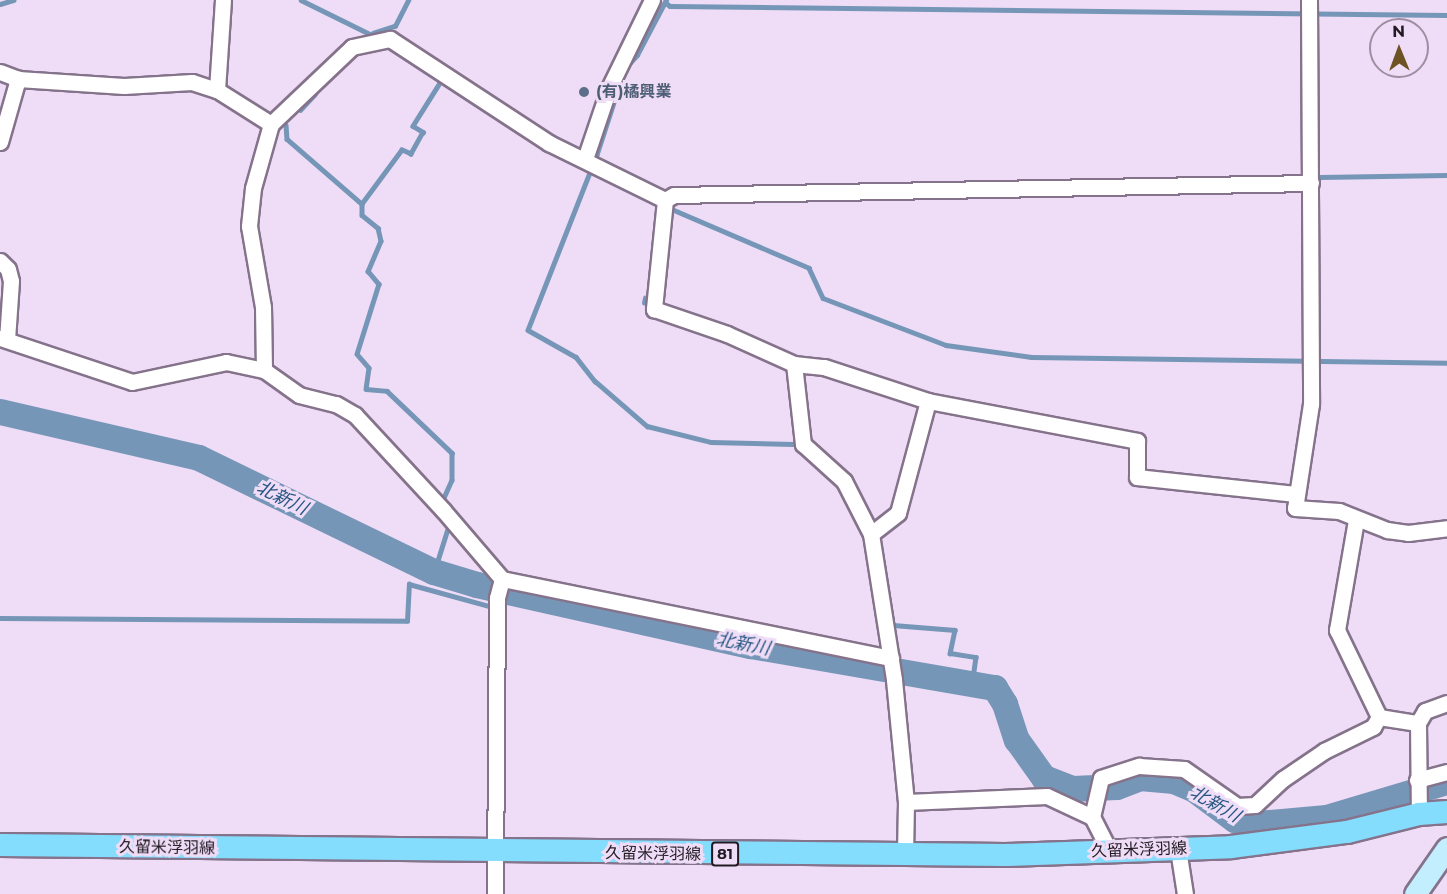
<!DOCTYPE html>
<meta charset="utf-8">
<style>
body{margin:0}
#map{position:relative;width:1447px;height:894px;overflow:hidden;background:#efdcf6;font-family:Montserrat,"Noto Sans JP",sans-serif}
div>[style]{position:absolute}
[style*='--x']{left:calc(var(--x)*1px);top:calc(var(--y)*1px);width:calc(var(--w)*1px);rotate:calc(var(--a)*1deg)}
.stream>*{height:4.5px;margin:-2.25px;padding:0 2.25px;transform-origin:2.25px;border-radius:2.25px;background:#7696b8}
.river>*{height:26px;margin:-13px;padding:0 13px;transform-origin:13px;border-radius:13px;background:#7696b8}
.roads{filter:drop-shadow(2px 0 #85738b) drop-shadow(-2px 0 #85738b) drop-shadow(0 2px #85738b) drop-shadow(0 -2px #85738b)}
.minor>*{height:15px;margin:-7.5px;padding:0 7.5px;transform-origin:7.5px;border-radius:7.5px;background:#fff}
.secondary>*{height:21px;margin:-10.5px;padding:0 10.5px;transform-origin:10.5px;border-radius:10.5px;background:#c2eefe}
.primary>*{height:22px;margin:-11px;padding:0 11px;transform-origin:11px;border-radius:11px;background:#85ddfe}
.dots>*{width:16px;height:16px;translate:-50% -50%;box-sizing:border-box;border:3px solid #efdcf6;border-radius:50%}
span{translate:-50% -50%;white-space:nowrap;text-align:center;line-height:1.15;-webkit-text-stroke:6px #efdcf6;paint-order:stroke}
.shield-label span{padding:2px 4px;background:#efdcf6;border:2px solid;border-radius:4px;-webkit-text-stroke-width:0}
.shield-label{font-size:15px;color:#211a23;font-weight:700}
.service-label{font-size:16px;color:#4e5e75;font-weight:700}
.left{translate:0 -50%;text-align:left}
.street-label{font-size:16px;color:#211a23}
.water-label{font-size:18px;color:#255582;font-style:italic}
.north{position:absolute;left:1369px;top:18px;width:60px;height:60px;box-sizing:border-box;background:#efdcf6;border:2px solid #9d8ea2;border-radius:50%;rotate:359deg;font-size:16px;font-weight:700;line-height:24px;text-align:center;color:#211a23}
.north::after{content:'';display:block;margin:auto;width:21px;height:27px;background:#6d5224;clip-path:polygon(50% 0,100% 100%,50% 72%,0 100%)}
</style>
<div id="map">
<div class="stream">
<div style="--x:301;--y:0;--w:86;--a:26.3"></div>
<div style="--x:665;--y:2;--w:6;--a:39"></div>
<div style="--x:670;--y:6;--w:777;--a:0.66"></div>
<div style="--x:0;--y:4;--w:14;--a:-17"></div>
<div style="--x:373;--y:33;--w:23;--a:-18"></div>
<div style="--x:395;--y:26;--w:29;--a:-63"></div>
<div style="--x:384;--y:44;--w:163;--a:33.2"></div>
<div style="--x:626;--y:67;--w:16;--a:-47"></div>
<div style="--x:637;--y:55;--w:62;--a:-62.2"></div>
<div style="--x:623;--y:75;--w:84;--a:108"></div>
<div style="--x:597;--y:155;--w:188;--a:111.5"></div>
<div style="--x:528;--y:330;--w:55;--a:29.4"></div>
<div style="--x:576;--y:357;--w:31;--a:52"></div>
<div style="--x:595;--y:381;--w:69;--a:40.9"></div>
<div style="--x:647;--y:426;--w:66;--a:14"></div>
<div style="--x:711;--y:442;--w:82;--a:1.4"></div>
<div style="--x:440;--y:83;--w:51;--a:122.1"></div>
<div style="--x:413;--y:126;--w:12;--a:31"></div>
<div style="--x:423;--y:132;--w:25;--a:119"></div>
<div style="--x:411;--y:154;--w:10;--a:-156"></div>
<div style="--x:402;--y:150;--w:67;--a:126.5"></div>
<div style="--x:362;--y:204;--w:11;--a:90"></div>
<div style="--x:362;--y:215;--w:21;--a:39"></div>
<div style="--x:378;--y:228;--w:13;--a:77"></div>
<div style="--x:381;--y:241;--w:33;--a:113"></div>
<div style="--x:368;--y:271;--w:17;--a:50"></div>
<div style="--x:379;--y:284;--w:73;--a:107.4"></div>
<div style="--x:357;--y:354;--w:18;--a:49"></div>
<div style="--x:369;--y:368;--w:21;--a:98"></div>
<div style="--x:366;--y:389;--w:21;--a:5"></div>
<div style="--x:387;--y:391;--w:90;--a:43.6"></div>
<div style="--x:452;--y:453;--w:27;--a:90"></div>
<div style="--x:452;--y:480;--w:24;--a:114"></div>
<div style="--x:300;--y:110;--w:22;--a:-47"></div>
<div style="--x:286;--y:125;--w:14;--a:86"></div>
<div style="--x:287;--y:139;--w:99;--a:40.9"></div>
<div style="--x:1320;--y:177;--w:127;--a:-0.9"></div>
<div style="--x:639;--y:195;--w:185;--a:23.2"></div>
<div style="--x:809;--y:268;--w:33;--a:65"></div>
<div style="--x:823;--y:298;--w:132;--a:20.9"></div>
<div style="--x:946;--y:345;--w:86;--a:8"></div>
<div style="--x:1031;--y:357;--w:416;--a:0.8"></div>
<div style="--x:644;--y:303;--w:5;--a:-79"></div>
<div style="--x:883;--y:561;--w:65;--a:81.1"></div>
<div style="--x:893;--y:625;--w:62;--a:4.6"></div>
<div style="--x:955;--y:630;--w:24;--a:102"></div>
<div style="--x:950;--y:653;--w:26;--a:9"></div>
<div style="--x:976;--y:657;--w:28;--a:98"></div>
<div style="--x:434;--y:572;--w:50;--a:-72.6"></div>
<div style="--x:0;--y:618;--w:407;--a:0.4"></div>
<div style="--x:407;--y:621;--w:37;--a:-87"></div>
<div style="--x:409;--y:584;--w:83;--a:15.4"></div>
</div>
<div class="river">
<div style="--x:0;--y:412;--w:204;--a:13"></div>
<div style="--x:199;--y:458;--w:261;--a:25.9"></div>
<div style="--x:434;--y:572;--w:45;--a:16.8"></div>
<div style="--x:477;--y:585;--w:281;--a:12.6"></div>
<div style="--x:751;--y:646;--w:248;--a:9.8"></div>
<div style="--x:995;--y:688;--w:19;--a:58"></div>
<div style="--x:1005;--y:704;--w:38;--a:72"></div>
<div style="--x:1017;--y:740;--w:47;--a:54.6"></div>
<div style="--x:1044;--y:778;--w:31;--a:21"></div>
<div style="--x:1073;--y:789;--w:44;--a:-2.6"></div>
<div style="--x:1117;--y:787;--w:25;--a:-21"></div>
<div style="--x:1140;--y:778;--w:34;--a:5"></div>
<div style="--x:1174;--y:781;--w:23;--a:23"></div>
<div style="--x:1195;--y:790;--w:50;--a:36.9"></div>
<div style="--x:1235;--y:820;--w:23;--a:10"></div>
<div style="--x:1258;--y:824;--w:69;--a:-5"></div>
<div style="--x:1327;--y:818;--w:125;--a:-16.7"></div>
</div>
<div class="roads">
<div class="minor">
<div style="--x:1309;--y:0;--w:404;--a:89.7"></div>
<div style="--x:1311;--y:404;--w:105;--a:98.7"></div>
<div style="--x:1295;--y:508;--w:44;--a:3.9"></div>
<div style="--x:1339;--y:511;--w:52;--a:21.6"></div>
<div style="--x:1387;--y:530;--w:21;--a:8"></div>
<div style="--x:1408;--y:533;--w:39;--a:-7"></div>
<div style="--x:0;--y:72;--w:19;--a:21"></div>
<div style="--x:18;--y:79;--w:106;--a:3.8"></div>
<div style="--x:124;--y:86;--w:68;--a:-3.4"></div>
<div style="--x:192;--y:82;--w:26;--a:18"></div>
<div style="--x:217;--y:90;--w:64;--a:32.2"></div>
<div style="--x:217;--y:90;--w:90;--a:-86.2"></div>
<div style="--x:0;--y:142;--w:66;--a:-74.1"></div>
<div style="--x:585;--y:159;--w:75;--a:-71.3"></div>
<div style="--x:609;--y:88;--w:98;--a:-64"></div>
<div style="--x:665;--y:200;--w:110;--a:95.8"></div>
<div style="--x:654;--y:309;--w:77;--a:18.9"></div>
<div style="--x:727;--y:334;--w:73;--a:24.1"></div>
<div style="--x:794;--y:364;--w:81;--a:83.6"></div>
<div style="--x:803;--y:444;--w:55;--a:42.1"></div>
<div style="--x:844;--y:481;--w:59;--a:63"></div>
<div style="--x:871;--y:534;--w:148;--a:81"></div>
<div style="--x:894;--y:680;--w:123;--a:84.4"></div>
<div style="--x:906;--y:802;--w:54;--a:91.1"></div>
<div style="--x:665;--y:200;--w:10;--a:-29"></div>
<div style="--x:674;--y:195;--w:637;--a:-1.08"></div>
<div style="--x:0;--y:261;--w:11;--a:45"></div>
<div style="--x:8;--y:269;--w:12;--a:76"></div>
<div style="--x:11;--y:281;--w:59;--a:93.9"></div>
<div style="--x:0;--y:338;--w:139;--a:18.4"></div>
<div style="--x:132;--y:382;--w:96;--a:-12"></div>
<div style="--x:226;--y:362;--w:39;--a:12"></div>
<div style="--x:264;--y:370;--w:43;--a:35.5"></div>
<div style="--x:299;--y:395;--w:38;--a:14"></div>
<div style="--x:336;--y:404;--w:22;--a:30"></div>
<div style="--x:355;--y:415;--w:129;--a:47.2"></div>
<div style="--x:443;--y:510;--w:91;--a:49.5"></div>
<div style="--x:502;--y:579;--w:20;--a:105"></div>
<div style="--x:497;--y:598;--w:296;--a:90.4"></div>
<div style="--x:794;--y:364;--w:30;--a:6"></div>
<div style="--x:824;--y:367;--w:109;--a:18.1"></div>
<div style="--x:928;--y:401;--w:116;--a:105"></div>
<div style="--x:898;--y:513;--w:34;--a:142"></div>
<div style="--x:264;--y:370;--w:63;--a:-90.9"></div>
<div style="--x:263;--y:307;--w:82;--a:-99.8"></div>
<div style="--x:249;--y:226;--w:38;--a:-84"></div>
<div style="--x:253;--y:188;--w:66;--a:-74.3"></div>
<div style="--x:271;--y:124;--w:112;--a:-43.5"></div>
<div style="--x:352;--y:47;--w:39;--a:-12"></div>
<div style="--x:390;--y:39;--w:190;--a:33.2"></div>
<div style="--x:549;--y:143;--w:129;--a:26.2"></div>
<div style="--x:928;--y:401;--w:213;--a:10.8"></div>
<div style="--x:1137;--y:441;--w:36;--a:90"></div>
<div style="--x:1137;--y:477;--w:159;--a:6.1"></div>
<div style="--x:1356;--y:520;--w:112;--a:99.8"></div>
<div style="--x:1337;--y:630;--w:97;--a:64.2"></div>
<div style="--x:502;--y:579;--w:397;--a:11.5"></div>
<div style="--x:1379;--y:717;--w:39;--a:9"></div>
<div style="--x:1418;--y:723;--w:14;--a:-60"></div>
<div style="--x:1425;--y:711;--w:23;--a:-20"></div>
<div style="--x:1418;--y:723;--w:91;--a:89.4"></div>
<div style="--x:1417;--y:780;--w:31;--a:-15"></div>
<div style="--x:906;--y:802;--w:141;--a:-2.4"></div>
<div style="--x:1047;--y:796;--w:50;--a:25"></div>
<div style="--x:1178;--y:849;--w:46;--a:81.2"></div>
<div style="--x:1110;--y:852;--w:39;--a:-117"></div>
<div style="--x:1092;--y:817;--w:40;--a:-77"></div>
<div style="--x:1101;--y:778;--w:40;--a:-18"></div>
<div style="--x:1139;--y:766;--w:45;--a:3.8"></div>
<div style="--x:1184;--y:769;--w:65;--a:34.9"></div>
<div style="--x:1237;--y:806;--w:18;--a:-3"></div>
<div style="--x:1255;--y:805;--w:38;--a:-43"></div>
<div style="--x:1283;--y:779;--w:50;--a:-34.3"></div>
<div style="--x:1324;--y:751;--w:55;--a:-26.1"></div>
<div style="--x:1373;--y:727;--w:12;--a:-59"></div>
</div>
<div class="secondary">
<div style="--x:1415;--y:894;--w:56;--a:-55.2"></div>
</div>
<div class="primary">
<div style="--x:0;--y:845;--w:1006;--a:0.57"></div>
<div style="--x:1006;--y:855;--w:225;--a:-2"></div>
<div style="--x:1231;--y:847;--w:117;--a:-7.4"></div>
<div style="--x:1347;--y:832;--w:74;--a:-14"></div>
<div style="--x:1419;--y:814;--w:28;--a:-4"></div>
</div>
</div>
<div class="dots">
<div style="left:584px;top:92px;background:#5c6f8a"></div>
</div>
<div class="shield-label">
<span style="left:725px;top:854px">81</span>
</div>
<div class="service-label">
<span class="left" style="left:596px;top:92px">(有)橘興業</span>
</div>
<div class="street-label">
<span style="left:167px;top:848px;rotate:1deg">久留米浮羽線</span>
<span style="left:1139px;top:850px;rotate:-2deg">久留米浮羽線</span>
<span style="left:653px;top:854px;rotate:1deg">久留米浮羽線</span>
</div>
<div class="water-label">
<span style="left:282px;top:498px;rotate:26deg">北新川</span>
<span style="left:743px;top:644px;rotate:11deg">北新川</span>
<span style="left:1215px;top:804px;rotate:30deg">北新川</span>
</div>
<div class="north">N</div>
</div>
